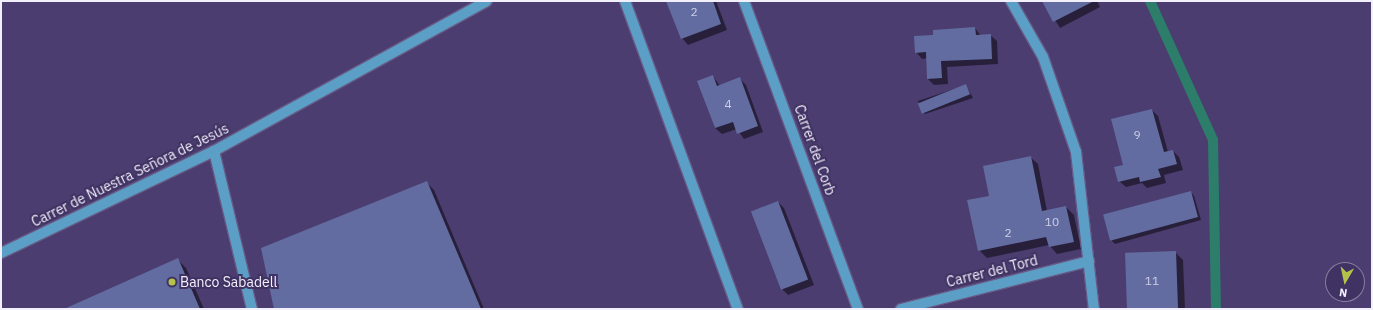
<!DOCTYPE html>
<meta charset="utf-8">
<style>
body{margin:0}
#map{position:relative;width:1373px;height:310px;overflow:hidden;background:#4b3d6f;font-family:"IBM Plex Sans",sans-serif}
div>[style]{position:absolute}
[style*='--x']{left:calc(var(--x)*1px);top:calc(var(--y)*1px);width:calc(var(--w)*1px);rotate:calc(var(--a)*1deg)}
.shadow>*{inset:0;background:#0007}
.stream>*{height:10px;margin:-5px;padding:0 5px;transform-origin:5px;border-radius:5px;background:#2d7d6b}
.building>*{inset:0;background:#626ca1;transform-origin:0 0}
.roads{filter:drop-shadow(1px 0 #665a86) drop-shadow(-1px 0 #665a86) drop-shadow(0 1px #665a86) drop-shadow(0 -1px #665a86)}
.minor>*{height:10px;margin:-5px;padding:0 5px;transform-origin:5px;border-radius:5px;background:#5c9fc6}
.dots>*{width:11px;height:11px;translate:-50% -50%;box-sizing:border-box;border:2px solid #403263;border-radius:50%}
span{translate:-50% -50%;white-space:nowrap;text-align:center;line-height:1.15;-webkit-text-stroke:4px #403263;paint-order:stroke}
.number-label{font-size:12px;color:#cecfe5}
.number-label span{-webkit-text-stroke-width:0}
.street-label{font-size:14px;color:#f2f0fc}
.poi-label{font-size:14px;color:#f2f0fc}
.left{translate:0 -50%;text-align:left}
.frame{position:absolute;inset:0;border:2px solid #f2f0fc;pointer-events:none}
.north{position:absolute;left:1325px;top:262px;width:40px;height:40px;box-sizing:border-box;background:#403263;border:1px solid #877ea0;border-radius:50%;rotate:189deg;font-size:11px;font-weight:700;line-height:16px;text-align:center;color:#f2f0fc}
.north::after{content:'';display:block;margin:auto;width:14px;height:18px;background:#b5c24a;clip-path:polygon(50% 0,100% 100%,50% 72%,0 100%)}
</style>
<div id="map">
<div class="shadow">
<div style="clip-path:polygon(667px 1px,716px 1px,727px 30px,688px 45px,682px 38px)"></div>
<div style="clip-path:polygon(1043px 1px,1097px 1px,1100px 7px,1060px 28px)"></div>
<div style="clip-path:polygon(975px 28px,981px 36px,990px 35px,997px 41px,998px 64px,947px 67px,948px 84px,934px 85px,928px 79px,927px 58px,922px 59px,916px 52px,934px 36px)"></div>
<div style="clip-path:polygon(713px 76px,720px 86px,740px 79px,746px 85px,763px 132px,744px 139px,737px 129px,722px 134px,715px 128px,698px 81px)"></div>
<div style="clip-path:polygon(966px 85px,973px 98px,925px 114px,922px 111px,918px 101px)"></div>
<div style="clip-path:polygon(1152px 110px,1158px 116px,1168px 152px,1173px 151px,1179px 157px,1183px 170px,1164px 175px,1166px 183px,1147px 188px,1142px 183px,1126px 187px,1119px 181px,1124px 165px)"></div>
<div style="clip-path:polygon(1030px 157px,1038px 164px,1047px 211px,1066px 207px,1074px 215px,1081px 249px,1057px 254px,1049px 245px,987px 258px,979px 250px,990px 197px)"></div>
<div style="clip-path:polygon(426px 182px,434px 190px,484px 309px,275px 309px)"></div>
<div style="clip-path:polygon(1191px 192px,1194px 196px,1201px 220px,1115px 244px,1111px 240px)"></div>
<div style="clip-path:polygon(778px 202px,784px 208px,814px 285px,788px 295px,782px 289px)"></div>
<div style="clip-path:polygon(1175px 252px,1183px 260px,1185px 309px,1129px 309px)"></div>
<div style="clip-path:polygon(177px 259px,186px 268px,204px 309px,67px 309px)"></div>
</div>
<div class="stream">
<div style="--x:1150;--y:1;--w:153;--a:65.6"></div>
<div style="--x:1213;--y:140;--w:169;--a:89"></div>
</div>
<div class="building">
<div style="clip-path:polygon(666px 1px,713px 1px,721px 24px,681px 39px)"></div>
<div style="clip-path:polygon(1042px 1px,1094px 1px,1053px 22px)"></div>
<div style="clip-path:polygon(975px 27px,976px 35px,991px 34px,992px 59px,941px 61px,942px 78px,927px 79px,926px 52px,915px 53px,914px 36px,933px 35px,933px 30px)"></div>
<div style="clip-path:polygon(713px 75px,717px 86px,740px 77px,758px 126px,737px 134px,733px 122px,715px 128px,697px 81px)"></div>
<div style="left:966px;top:84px;width:11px;height:52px;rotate:68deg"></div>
<div style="clip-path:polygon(1152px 109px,1164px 152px,1173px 150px,1177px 164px,1158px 169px,1161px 177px,1140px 182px,1139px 177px,1118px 182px,1114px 167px,1123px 165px,1111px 119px)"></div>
<div style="clip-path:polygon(1031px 156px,1042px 211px,1066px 206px,1074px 242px,1049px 247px,1046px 237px,978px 251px,967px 200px,989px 196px,983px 166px)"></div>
<div style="clip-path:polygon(427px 181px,481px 309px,274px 309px,261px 248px)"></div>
<div style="left:1191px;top:191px;width:27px;height:91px;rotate:75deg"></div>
<div style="left:778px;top:201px;width:84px;height:29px;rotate:69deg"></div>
<div style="left:1176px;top:251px;width:58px;height:51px;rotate:88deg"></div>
<div style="clip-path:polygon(178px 258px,200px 309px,64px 309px)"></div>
</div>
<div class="roads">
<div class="minor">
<div style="--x:625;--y:1;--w:328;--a:69.9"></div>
<div style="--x:744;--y:1;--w:328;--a:69.7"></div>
<div style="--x:1011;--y:1;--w:64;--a:60.3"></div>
<div style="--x:1043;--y:57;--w:101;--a:70.8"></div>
<div style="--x:1076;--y:152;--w:158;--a:83.5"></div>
<div style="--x:214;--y:151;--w:163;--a:76.5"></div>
<div style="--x:1;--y:253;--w:236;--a:-25.6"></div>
<div style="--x:214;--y:151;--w:311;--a:-28.8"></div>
<div style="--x:901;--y:309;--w:194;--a:-14.3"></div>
</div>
</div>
<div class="dots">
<div style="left:172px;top:282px;background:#b5c24a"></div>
</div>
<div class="number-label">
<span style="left:694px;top:12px">2</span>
<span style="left:728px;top:104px">4</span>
<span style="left:1137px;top:135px">9</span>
<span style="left:1052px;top:222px">10</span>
<span style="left:1008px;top:233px">2</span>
<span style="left:1152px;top:281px">11</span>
</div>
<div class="street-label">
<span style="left:815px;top:150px;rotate:70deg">Carrer del Corb</span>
<span style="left:130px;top:175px;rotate:-26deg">Carrer de Nuestra Señora de Jesús</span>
<span style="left:992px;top:271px;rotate:-14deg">Carrer del Tord</span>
</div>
<div class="poi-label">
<span class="left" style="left:180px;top:282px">Banco Sabadell</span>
</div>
<div class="frame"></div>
<div class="north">N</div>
</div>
